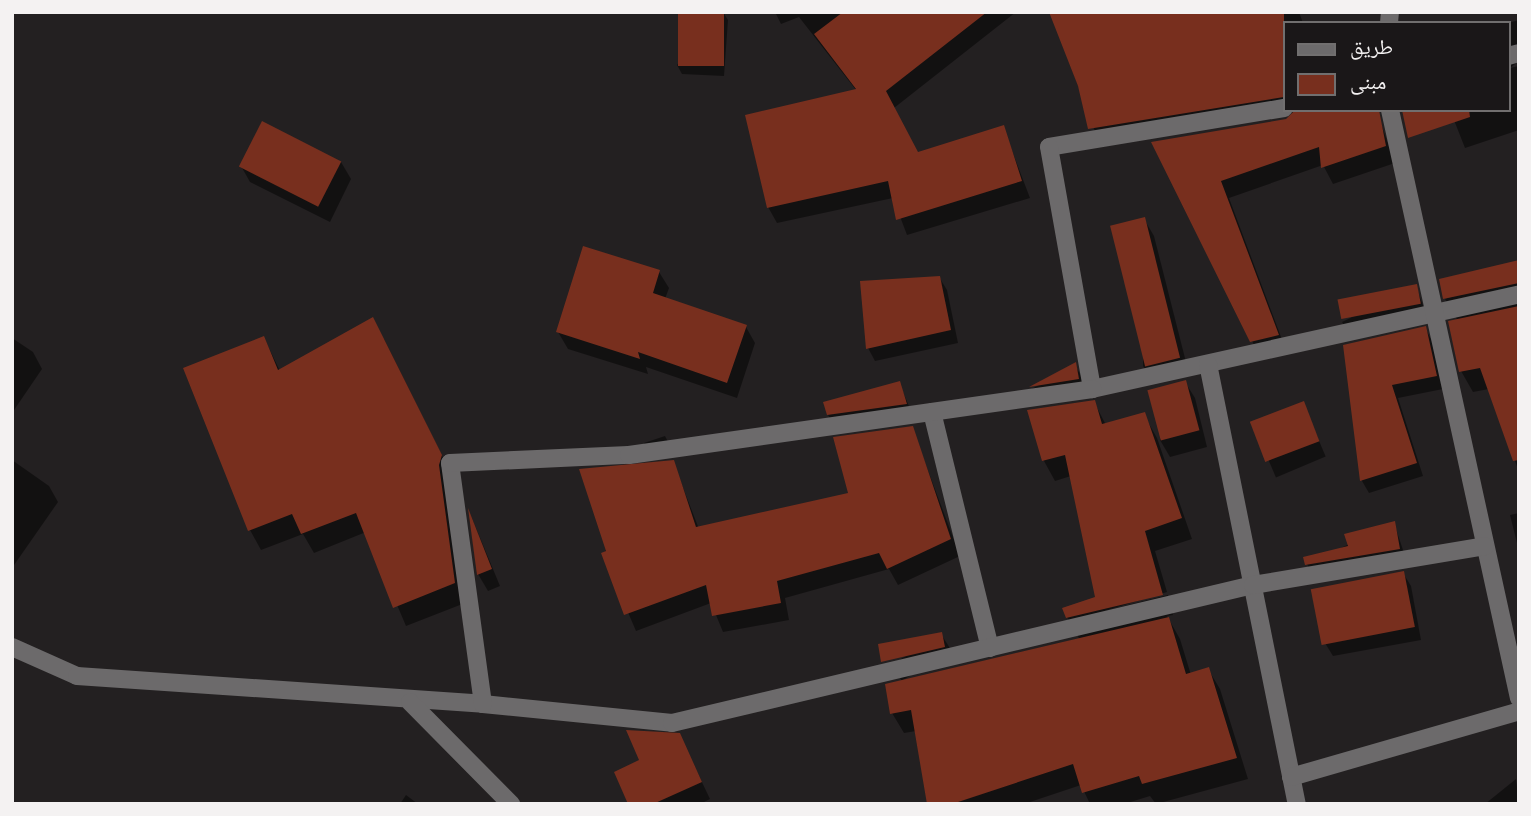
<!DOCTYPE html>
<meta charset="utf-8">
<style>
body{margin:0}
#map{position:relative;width:1531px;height:816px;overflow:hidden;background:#232021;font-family:"Roboto Serif","Noto Naskh Arabic",serif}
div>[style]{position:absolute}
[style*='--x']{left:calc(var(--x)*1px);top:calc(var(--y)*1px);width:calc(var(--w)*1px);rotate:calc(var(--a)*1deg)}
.shadow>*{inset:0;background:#0007;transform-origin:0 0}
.building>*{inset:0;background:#782f1e;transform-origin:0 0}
.minor>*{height:18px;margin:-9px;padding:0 9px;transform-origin:9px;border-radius:9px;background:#6c6a6b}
span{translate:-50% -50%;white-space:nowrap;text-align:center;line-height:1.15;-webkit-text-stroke:6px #1a1718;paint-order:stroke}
.frame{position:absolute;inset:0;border:14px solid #f4f2f2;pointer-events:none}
.legend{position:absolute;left:1283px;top:21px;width:228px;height:91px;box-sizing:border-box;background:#1a1718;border:2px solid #716f6f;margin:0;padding:9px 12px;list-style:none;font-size:21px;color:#f4f2f2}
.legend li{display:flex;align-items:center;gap:14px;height:35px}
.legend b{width:35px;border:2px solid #716f6f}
</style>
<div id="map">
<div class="shadow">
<div style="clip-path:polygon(723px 12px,728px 20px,724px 76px,682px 74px,677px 65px)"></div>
<div style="clip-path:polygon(775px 12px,1016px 12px,894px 108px,918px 154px,1003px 127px,1030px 198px,907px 235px,893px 198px,777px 223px,768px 207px,856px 90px,799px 17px,781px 24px)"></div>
<div style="clip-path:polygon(1051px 12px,1299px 12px,1303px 23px,1284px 23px,1284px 110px,1376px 110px,1395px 163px,1333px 184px,1323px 165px,1229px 198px,1287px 353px,1261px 359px,1154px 143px,1287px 121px,1297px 113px,1100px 145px)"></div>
<div style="clip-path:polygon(1519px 20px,1519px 61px,1510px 68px,1519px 66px,1519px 130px,1465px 148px,1450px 110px,1508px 110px,1508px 23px)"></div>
<div style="clip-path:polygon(341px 162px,351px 179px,330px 222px,250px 182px,241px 166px)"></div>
<div style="clip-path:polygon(1144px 219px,1154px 236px,1189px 374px,1153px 382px,1143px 366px)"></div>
<div style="clip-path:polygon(659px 272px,669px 288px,665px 299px,746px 327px,755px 343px,737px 398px,646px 367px,648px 374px,568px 349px,558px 332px)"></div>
<div style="clip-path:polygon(1519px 275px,1519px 472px,1489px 389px,1473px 392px,1461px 371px,1458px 321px,1445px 299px)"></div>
<div style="clip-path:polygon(939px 277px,947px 290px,958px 343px,875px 361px,868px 348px)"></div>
<div style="clip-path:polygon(1416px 286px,1427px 317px,1350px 334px,1342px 322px)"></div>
<div style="clip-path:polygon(1425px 328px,1432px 341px,1443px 389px,1398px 398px,1423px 476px,1369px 493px,1362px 481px,1345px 346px)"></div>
<div style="clip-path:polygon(12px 338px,33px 352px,42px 369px,12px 413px)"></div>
<div style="clip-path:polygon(264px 338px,280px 371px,384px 339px,452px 476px,465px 603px,406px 626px,366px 532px,314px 553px,303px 534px,261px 550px,250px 530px)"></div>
<div style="left:1075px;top:365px;width:18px;height:49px;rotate:61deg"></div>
<div style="clip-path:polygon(1185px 382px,1195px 398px,1207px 447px,1170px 457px,1160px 440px)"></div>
<div style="clip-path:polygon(899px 383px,915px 420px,838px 431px,828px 415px)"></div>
<div style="clip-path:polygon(1094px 402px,1106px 425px,1144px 415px,1157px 438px,1192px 539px,1155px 551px,1167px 592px,1104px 611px,1168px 595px,1173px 615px,1167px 616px,1180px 639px,1191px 675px,1208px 669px,1220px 689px,1248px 779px,1156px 804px,1150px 796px,1124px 804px,1090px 804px,1081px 785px,1024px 804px,929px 804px,916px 731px,904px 733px,892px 713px,1080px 640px,1067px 617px,1097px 598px,1071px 476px,1055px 481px,1044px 461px,1029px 411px)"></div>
<div style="left:1303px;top:403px;width:58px;height:54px;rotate:67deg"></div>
<div style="clip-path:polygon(912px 428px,960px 556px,898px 585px,889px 569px,785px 598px,789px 620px,723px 632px,711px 603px,636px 631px,603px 554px,673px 462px,699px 529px,850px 494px)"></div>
<div style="clip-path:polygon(665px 436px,674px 453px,653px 458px,644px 443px)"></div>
<div style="clip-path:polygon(12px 460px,49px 486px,58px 502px,12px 568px)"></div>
<div style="clip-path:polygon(1519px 513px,1519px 551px,1510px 515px)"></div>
<div style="clip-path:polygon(471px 516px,500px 586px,488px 591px,478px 574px)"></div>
<div style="clip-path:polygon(1394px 523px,1407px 562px,1314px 578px,1307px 564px)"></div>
<div style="clip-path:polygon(1403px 573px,1411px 586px,1421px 640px,1333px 656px,1325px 643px)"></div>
<div style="left:941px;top:634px;width:19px;height:58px;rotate:58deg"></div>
<div style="clip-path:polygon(679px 734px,710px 799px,700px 804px,630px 804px,642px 761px)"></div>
<div style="clip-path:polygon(1516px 779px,1519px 804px,1485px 804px)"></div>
<div style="clip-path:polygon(406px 795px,418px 804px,400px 804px)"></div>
</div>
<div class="building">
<div style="left:678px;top:12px;width:46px;height:54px"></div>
<div style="clip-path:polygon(843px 12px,987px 12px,886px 91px,918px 152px,1004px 125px,1022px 181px,896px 220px,888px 181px,767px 208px,745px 115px,856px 89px,814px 34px)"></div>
<div style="clip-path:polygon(1049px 12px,1284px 12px,1284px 97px,1088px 129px,1078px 86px)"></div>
<div style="clip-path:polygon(1295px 110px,1379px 110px,1386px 146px,1321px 168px,1319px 147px,1221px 181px,1279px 335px,1250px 342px,1151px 142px,1286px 119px)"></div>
<div style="clip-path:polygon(1402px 110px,1469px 110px,1470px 117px,1408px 138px)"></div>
<div style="left:262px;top:121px;width:89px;height:51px;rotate:27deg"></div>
<div style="left:1145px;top:217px;width:145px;height:36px;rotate:76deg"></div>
<div style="clip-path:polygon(583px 246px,660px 270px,653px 293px,747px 325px,727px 383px,638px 352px,640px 359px,556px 332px)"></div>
<div style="clip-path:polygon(1519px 260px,1519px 283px,1443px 299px,1439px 279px)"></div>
<div style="clip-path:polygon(940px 276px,951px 330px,866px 349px,860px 281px)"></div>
<div style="left:1417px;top:284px;width:20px;height:81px;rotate:79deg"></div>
<div style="clip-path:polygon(1519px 306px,1519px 460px,1513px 461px,1480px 368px,1459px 372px,1448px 321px)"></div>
<div style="clip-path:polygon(373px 317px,442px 455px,439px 465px,455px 583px,393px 608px,356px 513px,301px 534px,292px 514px,248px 531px,183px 368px,264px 336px,278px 370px)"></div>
<div style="clip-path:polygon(1426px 326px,1437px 376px,1392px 385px,1417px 463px,1360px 481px,1343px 345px)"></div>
<div style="clip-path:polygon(1076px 362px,1079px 379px,1029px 387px)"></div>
<div style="left:1186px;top:380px;width:52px;height:40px;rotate:75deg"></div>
<div style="clip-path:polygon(900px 381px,907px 404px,827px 415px,823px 402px)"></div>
<div style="clip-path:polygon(1095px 400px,1102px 424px,1145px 412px,1182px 518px,1145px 531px,1163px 595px,1066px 618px,1062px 608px,1095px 597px,1065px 455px,1042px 461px,1027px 410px)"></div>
<div style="left:1304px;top:401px;width:43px;height:58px;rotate:69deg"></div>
<div style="clip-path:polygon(913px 426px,951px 539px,887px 569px,879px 553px,777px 581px,781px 603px,712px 616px,706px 585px,624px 615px,601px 553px,606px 551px,579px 469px,674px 460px,696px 527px,848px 493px,833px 437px)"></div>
<div style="clip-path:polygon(468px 508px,492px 569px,477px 575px)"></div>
<div style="clip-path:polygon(1395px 521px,1400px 549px,1305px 565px,1303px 557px,1348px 546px,1344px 534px)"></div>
<div style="left:1404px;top:571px;width:57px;height:95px;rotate:79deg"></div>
<div style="clip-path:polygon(1169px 617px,1186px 674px,1209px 667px,1237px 758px,1142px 784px,1139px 776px,1082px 793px,1073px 764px,952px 804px,927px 804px,911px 710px,890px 714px,885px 684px)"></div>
<div style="clip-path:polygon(942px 632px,945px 647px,881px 662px,878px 644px)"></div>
<div style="clip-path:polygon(626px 730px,680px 733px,702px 782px,653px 804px,628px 804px,614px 772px,639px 760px)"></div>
</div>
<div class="minor">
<div style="--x:1389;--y:23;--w:11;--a:-85"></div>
<div style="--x:1508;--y:56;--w:11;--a:-15"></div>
<div style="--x:1284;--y:108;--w:238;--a:170.6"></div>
<div style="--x:1049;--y:147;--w:246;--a:79.9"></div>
<div style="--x:1092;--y:389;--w:437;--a:-12.5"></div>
<div style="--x:1390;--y:110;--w:602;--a:77.63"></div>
<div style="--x:1208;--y:364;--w:449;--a:78.6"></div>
<div style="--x:932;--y:412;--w:243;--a:76.2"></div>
<div style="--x:12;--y:647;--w:71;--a:24"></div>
<div style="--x:77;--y:676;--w:407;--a:3.9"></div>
<div style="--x:483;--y:704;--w:190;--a:5.7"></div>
<div style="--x:672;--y:723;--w:597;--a:-13.36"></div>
<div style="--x:1253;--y:585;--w:235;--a:-9.5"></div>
<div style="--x:410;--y:702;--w:144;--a:45.3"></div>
<div style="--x:483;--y:704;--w:243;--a:-97.8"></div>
<div style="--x:450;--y:463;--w:179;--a:-2.6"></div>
<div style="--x:629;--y:455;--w:468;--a:-8.1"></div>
<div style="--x:1291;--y:777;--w:237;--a:-16.1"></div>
</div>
<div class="frame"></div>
<ul class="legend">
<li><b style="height:9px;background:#6c6a6b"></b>طريق</li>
<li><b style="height:19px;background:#782f1e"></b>مبنى</li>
</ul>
</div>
